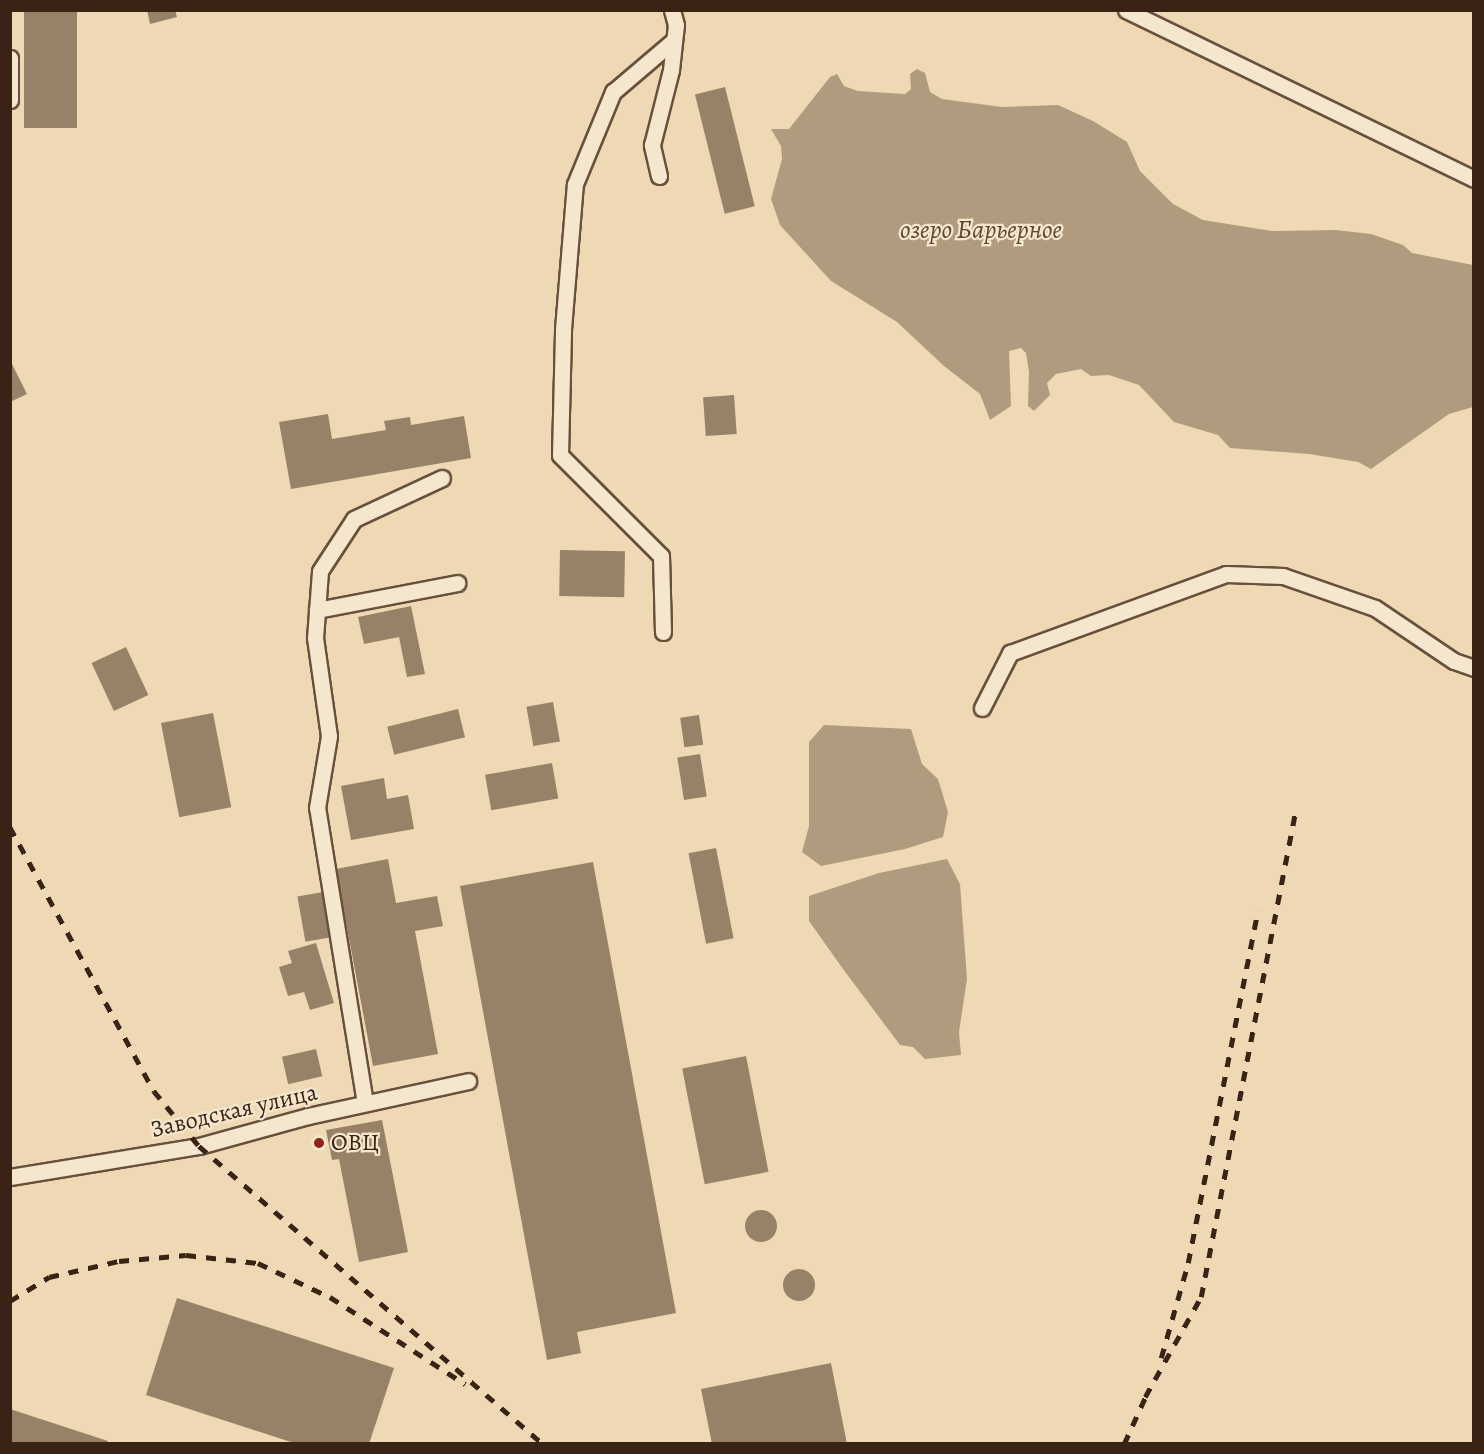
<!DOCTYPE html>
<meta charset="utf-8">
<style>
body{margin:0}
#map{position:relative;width:1484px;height:1454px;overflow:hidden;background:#efd9b4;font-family:Alegreya,serif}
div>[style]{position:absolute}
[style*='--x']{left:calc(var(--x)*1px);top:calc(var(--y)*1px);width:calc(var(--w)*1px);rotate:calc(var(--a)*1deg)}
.water>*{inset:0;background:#b19b7e}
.building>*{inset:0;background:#988267;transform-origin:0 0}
.round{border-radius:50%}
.roads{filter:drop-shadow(2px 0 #67503c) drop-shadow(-2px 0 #67503c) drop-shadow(0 2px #67503c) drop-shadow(0 -2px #67503c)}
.minor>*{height:15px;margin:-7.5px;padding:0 7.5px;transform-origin:7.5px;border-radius:7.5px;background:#f5e6ce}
.rail>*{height:4.5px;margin-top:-2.25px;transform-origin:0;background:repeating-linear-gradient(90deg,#3a2314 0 10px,transparent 0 20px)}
.dots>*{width:16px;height:16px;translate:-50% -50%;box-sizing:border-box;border:3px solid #f5e6ce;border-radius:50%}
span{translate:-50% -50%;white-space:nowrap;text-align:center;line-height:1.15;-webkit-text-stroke:4.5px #f5e6ce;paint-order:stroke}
.street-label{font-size:24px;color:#3a2314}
.poi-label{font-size:24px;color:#3a2314}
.left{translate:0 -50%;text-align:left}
.water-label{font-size:26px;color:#5e4734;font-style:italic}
.frame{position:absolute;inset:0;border:12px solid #3a2314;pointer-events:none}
</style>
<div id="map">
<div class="water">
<div style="clip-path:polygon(917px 69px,925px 73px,930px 92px,942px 99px,1002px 107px,1058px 105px,1093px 121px,1127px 142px,1140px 171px,1173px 204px,1203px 220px,1272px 231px,1336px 230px,1371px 234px,1403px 245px,1412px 253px,1473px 265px,1473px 407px,1449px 414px,1371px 469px,1358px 462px,1309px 454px,1230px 448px,1218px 435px,1174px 422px,1139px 385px,1109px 375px,1091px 376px,1081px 369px,1056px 374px,1047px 383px,1050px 395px,1034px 411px,1028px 406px,1029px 372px,1026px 353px,1021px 348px,1009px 351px,1011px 406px,990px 420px,980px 394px,944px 366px,897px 322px,831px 281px,780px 225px,771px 199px,782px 159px,781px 146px,771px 129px,789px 129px,830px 77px,837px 74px,844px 86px,858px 91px,905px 94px,911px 89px,910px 74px)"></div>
<div style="clip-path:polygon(824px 725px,911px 729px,922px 764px,938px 779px,948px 812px,943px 837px,905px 849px,821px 866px,802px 852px,809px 826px,809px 742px)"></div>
<div style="clip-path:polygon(947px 859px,960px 884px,967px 979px,959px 1032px,961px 1055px,925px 1059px,913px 1047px,900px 1045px,843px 969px,809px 921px,809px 896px,879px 873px)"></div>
</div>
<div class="building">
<div style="left:24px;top:10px;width:53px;height:118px"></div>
<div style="clip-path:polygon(147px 10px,175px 10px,177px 17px,150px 24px)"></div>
<div style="left:725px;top:87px;width:123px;height:31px;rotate:76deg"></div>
<div style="clip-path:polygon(10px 360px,27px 394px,10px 402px)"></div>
<div style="left:734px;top:395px;width:39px;height:31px;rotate:86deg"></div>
<div style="clip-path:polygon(328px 414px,332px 439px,386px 430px,384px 421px,410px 417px,411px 425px,464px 416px,471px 458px,291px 489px,279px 422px)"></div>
<div style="left:560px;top:550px;width:65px;height:46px;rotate:1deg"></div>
<div style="clip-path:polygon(411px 606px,425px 674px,407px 677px,399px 637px,364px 644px,358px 617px)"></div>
<div style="left:126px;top:647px;width:53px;height:38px;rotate:65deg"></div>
<div style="left:553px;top:702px;width:40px;height:27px;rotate:80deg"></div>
<div style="left:458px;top:709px;width:29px;height:73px;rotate:76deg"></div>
<div style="left:213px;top:713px;width:96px;height:53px;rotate:79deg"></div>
<div style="left:699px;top:715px;width:30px;height:19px;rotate:82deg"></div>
<div style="left:700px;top:754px;width:43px;height:23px;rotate:81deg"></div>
<div style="left:552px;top:763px;width:36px;height:68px;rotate:80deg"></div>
<div style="clip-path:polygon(384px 778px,387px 799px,408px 795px,414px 829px,351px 840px,341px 786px)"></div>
<div style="left:716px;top:848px;width:92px;height:28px;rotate:79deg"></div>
<div style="clip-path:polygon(388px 859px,396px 903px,437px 896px,443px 926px,415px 931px,438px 1054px,373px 1066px,336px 869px)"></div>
<div style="clip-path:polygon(593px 862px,676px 1313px,577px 1332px,581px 1353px,547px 1360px,460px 886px)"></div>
<div style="left:323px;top:892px;width:46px;height:26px;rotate:80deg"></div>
<div style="clip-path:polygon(316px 943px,334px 1003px,310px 1010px,304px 992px,288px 996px,279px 967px,292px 963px,288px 951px)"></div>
<div style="left:316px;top:1049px;width:28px;height:35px;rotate:77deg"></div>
<div style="left:746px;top:1056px;width:118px;height:65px;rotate:79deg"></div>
<div style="clip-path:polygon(382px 1120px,408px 1252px,359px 1262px,339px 1159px,332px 1160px,326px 1130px)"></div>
<div class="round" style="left:745px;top:1210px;width:32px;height:32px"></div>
<div class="round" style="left:783px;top:1269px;width:32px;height:32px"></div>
<div style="clip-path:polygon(177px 1298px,394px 1368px,369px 1444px,297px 1444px,146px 1395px)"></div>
<div style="clip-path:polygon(831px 1363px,847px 1444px,712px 1444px,701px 1389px)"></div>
<div style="clip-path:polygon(10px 1409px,108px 1441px,107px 1444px,10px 1444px)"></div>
</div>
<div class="roads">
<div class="minor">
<div style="--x:1126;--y:10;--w:387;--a:25.9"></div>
<div style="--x:10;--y:58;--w:42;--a:90"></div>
<div style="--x:659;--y:176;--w:32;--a:-103"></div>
<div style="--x:652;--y:145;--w:77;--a:-75.8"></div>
<div style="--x:671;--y:70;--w:45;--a:-83.7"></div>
<div style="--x:676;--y:25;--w:16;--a:-105"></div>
<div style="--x:317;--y:610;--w:143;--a:-10.9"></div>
<div style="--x:663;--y:632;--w:76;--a:-91.5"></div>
<div style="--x:661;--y:556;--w:143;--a:-135"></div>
<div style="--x:560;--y:455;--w:126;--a:-88.6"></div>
<div style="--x:563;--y:329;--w:145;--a:-85.3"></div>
<div style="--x:575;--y:184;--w:100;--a:-67.6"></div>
<div style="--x:613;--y:92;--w:80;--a:-40.4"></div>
<div style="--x:982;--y:708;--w:62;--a:-63"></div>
<div style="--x:1010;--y:653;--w:230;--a:-20.1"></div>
<div style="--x:1226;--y:574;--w:57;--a:2"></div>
<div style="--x:1283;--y:576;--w:97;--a:19.2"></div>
<div style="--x:1375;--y:608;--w:95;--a:33.9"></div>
<div style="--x:1454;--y:661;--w:21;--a:19"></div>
<div style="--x:365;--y:1103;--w:299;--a:-99.2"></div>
<div style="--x:317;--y:808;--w:73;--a:-80.5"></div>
<div style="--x:329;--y:736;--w:99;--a:-98.1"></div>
<div style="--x:315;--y:638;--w:67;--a:-85.7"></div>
<div style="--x:320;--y:571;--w:62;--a:-56.8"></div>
<div style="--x:354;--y:519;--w:97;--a:-25"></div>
<div style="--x:10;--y:1177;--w:192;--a:-9.3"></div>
<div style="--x:199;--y:1146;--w:113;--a:-15.4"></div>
<div style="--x:308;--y:1116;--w:164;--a:-12.3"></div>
</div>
</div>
<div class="rail">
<div style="--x:10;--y:827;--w:301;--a:61.4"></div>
<div style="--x:154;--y:1091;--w:71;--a:50.7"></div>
<div style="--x:199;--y:1146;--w:455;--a:40.9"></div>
<div style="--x:10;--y:1301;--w:46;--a:-31.6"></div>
<div style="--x:49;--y:1277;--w:72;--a:-12.9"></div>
<div style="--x:119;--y:1261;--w:67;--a:-5.1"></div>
<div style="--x:186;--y:1255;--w:72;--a:6.3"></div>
<div style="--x:258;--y:1263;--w:80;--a:25.3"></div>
<div style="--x:330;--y:1297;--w:161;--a:32.8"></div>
<div style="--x:1161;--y:1358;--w:99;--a:-74.1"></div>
<div style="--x:1188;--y:1263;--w:360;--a:-78.8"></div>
<div style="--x:1145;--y:1397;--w:115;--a:-60.8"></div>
<div style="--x:1201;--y:1297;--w:496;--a:-79"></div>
<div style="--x:1124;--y:1444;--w:60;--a:-65.6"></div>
</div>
<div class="dots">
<div style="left:319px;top:1143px;background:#8f2418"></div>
</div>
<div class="street-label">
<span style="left:234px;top:1111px;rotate:-13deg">Заводская улица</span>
</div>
<div class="poi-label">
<span class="left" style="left:331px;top:1143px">ОВЦ</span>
</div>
<div class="water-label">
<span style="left:981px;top:230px">озеро Барьерное</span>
</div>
<div class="frame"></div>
</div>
